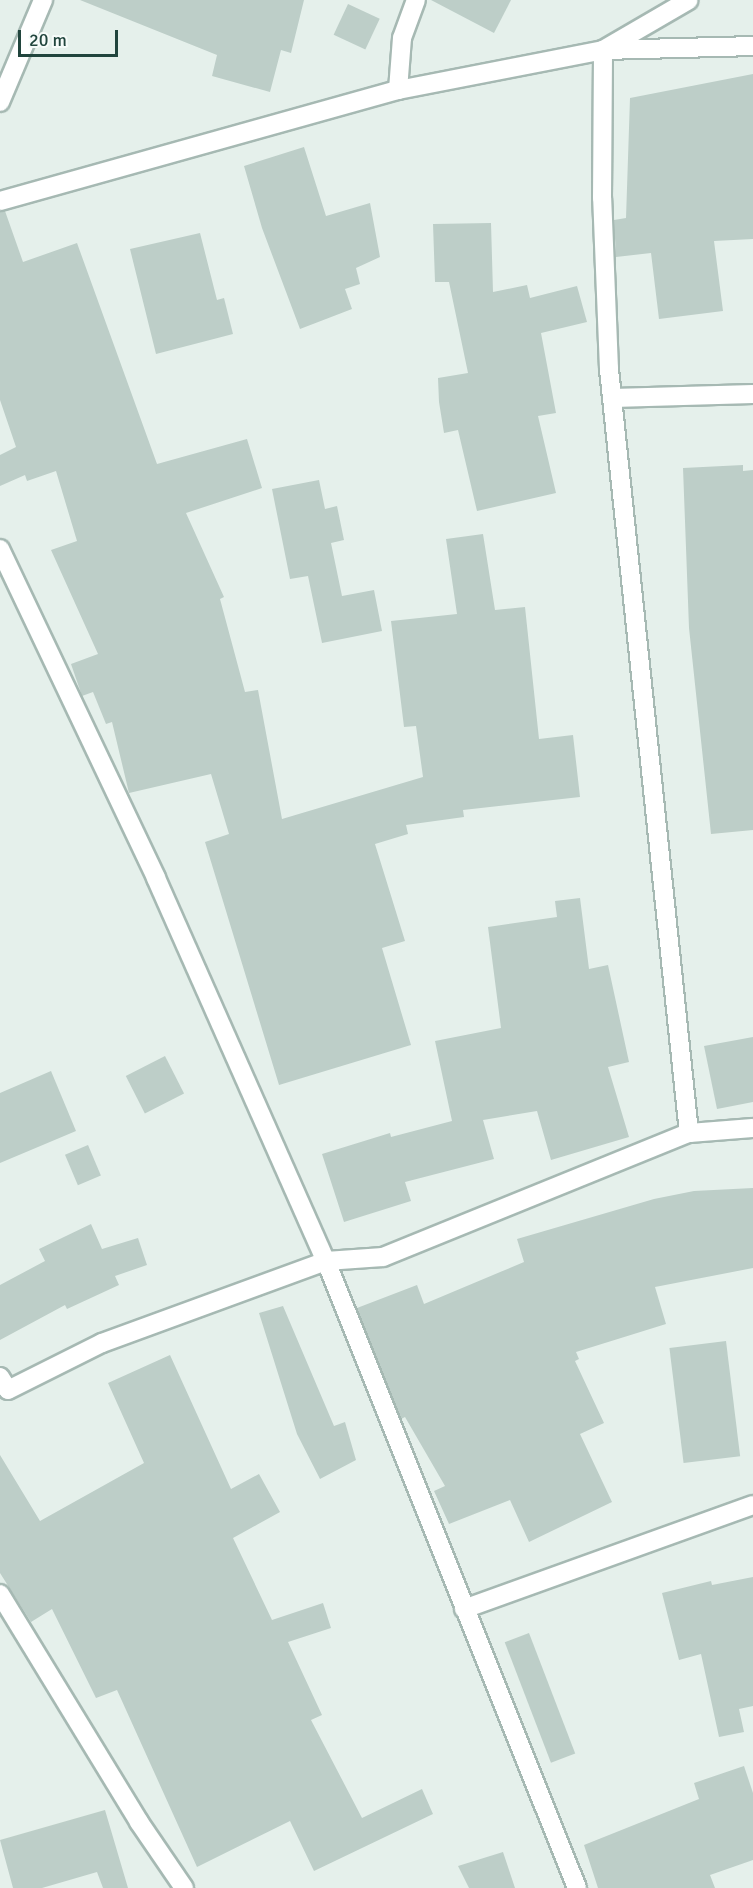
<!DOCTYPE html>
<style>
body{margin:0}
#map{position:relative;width:753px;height:1888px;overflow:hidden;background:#e5f0eb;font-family:Signika,sans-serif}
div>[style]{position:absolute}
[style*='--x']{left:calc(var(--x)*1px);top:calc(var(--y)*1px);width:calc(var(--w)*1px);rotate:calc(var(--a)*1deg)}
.building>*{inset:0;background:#bdcec8;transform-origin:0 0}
.roads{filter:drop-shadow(2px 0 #a6b9b3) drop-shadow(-2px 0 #a6b9b3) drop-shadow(0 2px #a6b9b3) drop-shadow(0 -2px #a6b9b3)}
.minor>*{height:18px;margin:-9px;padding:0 9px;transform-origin:9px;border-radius:9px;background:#fff}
.tertiary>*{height:18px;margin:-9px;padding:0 9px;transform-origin:9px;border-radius:9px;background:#fff}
span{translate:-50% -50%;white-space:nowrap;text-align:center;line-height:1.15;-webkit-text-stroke:5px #f6fbf9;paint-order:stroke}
.scale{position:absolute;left:18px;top:30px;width:100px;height:27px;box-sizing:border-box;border:3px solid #21453d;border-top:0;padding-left:8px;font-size:18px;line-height:21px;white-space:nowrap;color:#21453d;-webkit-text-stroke:4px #f6fbf9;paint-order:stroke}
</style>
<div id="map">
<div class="building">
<div style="clip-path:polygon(80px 0,304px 0,291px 53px,281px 50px,270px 92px,212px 76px,217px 55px)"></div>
<div style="clip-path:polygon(431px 0,511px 0,494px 33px)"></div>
<div style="left:348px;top:4px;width:35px;height:34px;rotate:25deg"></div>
<div style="clip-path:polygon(753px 74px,753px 239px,714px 241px,723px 311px,659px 319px,651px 253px,616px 257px,614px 220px,626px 218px,630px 98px)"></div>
<div style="clip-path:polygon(304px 147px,326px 216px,370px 203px,380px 257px,356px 268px,360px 284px,345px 289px,352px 309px,300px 329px,262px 228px,244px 166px)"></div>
<div style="clip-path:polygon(5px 211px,23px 262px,77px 243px,157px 464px,247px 439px,262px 488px,186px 513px,224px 597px,220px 599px,245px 692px,258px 690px,282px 819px,423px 777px,416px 726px,404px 727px,391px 621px,457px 614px,446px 539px,483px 534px,495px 610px,525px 607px,539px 739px,573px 735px,580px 797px,463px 810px,464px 817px,406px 825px,408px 834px,375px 844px,405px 941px,382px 948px,411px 1045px,279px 1085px,205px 842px,229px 834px,211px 774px,129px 793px,112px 722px,106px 724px,93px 692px,82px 696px,71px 664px,98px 654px,51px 550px,77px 541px,56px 471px,27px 481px,25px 475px,0 486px,0 455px,16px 447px,0 400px,0 212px)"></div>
<div style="clip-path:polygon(491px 223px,493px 292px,527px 285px,530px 298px,577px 286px,587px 322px,541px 333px,556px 413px,538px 416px,556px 493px,477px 511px,458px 430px,444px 433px,439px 402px,438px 378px,468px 373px,449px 282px,435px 282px,433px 224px)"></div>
<div style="clip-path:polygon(200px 233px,217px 300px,224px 298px,233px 334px,156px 354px,130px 249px)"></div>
<div style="clip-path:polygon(743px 465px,743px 471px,753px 470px,753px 830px,711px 834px,689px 628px,683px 468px)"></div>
<div style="clip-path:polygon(319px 480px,325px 509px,337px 506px,344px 540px,331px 543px,342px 596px,374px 590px,382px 631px,322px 643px,308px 576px,290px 579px,272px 489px)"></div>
<div style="clip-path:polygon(580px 898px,589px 969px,608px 965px,629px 1062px,608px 1067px,629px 1137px,551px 1160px,537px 1111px,483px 1120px,494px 1159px,405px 1182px,411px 1201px,344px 1222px,322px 1154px,390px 1133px,391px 1137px,452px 1121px,435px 1041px,501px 1028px,488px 927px,557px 917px,555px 901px)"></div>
<div style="clip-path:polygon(753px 1037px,753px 1102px,717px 1109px,704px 1046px)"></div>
<div style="left:165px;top:1056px;width:42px;height:44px;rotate:63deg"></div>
<div style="clip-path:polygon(51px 1071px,76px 1131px,0 1163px,0 1093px)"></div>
<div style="left:88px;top:1145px;width:33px;height:25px;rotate:67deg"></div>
<div style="clip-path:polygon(753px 1188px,753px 1268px,655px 1287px,666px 1324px,576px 1352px,579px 1359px,575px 1361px,604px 1423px,580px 1434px,612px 1502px,529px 1542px,510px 1500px,449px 1524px,434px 1491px,445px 1486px,405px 1417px,401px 1419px,357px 1308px,417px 1285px,424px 1304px,524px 1262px,517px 1239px,654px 1199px,694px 1191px)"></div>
<div style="clip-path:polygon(91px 1224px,102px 1249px,138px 1238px,147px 1265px,115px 1276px,119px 1285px,67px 1309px,65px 1305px,0 1340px,0 1285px,45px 1261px,39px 1249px)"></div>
<div style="clip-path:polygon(283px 1306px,334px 1426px,345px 1422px,356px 1460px,320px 1479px,297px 1434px,259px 1313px)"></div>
<div style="left:726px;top:1341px;width:116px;height:57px;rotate:83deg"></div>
<div style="clip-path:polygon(170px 1355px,231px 1489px,259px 1474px,280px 1512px,233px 1538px,272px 1620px,323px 1603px,331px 1628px,288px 1642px,322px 1715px,311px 1720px,362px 1818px,422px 1789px,433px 1814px,314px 1871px,290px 1821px,197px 1867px,117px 1690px,96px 1698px,52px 1609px,31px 1622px,0 1573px,0 1455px,40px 1521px,144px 1463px,108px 1383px)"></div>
<div style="clip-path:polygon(753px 1577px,753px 1706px,739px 1709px,744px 1732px,719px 1737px,701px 1654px,679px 1660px,662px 1593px,711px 1581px,712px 1585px)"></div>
<div style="left:529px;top:1633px;width:129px;height:26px;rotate:69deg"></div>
<div style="clip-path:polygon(744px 1766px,753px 1793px,753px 1860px,710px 1875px,715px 1888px,598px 1888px,584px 1845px,699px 1799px,694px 1783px)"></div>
<div style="clip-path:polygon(105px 1810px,128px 1888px,103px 1888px,97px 1872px,42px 1888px,13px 1888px,0 1840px)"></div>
<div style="clip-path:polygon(503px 1852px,515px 1888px,469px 1888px,458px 1866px)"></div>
</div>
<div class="roads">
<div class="minor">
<div style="--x:398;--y:90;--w:52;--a:-85.6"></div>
<div style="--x:402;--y:38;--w:40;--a:-69.8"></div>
<div style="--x:0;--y:102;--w:111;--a:-67.1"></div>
<div style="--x:613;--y:398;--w:140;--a:-1.6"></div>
<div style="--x:0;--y:549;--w:364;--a:64.6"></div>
<div style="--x:156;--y:878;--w:419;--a:66.1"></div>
<div style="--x:326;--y:1261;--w:675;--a:68.18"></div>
<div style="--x:689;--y:1133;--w:64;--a:-4.5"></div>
<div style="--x:0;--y:1377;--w:15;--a:58"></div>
<div style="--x:8;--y:1390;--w:105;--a:-26.6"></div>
<div style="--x:102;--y:1343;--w:239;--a:-20.1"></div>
<div style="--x:326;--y:1261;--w:57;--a:-4"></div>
<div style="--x:383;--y:1257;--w:330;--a:-22.1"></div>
<div style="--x:689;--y:1133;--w:768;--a:-95.98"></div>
<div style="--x:609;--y:369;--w:171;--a:-92.3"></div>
<div style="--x:602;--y:198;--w:148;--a:-89.6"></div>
<div style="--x:603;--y:50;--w:150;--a:-1.5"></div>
<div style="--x:0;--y:1594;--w:267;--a:58.6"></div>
<div style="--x:139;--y:1822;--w:80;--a:55.7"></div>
<div style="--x:464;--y:1609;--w:307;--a:-19.8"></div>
</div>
<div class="tertiary">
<div style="--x:0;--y:201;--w:413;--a:-15.6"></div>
<div style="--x:398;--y:90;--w:209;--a:-11"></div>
<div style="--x:603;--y:50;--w:99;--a:-30.2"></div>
</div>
</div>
<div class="scale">20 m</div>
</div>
